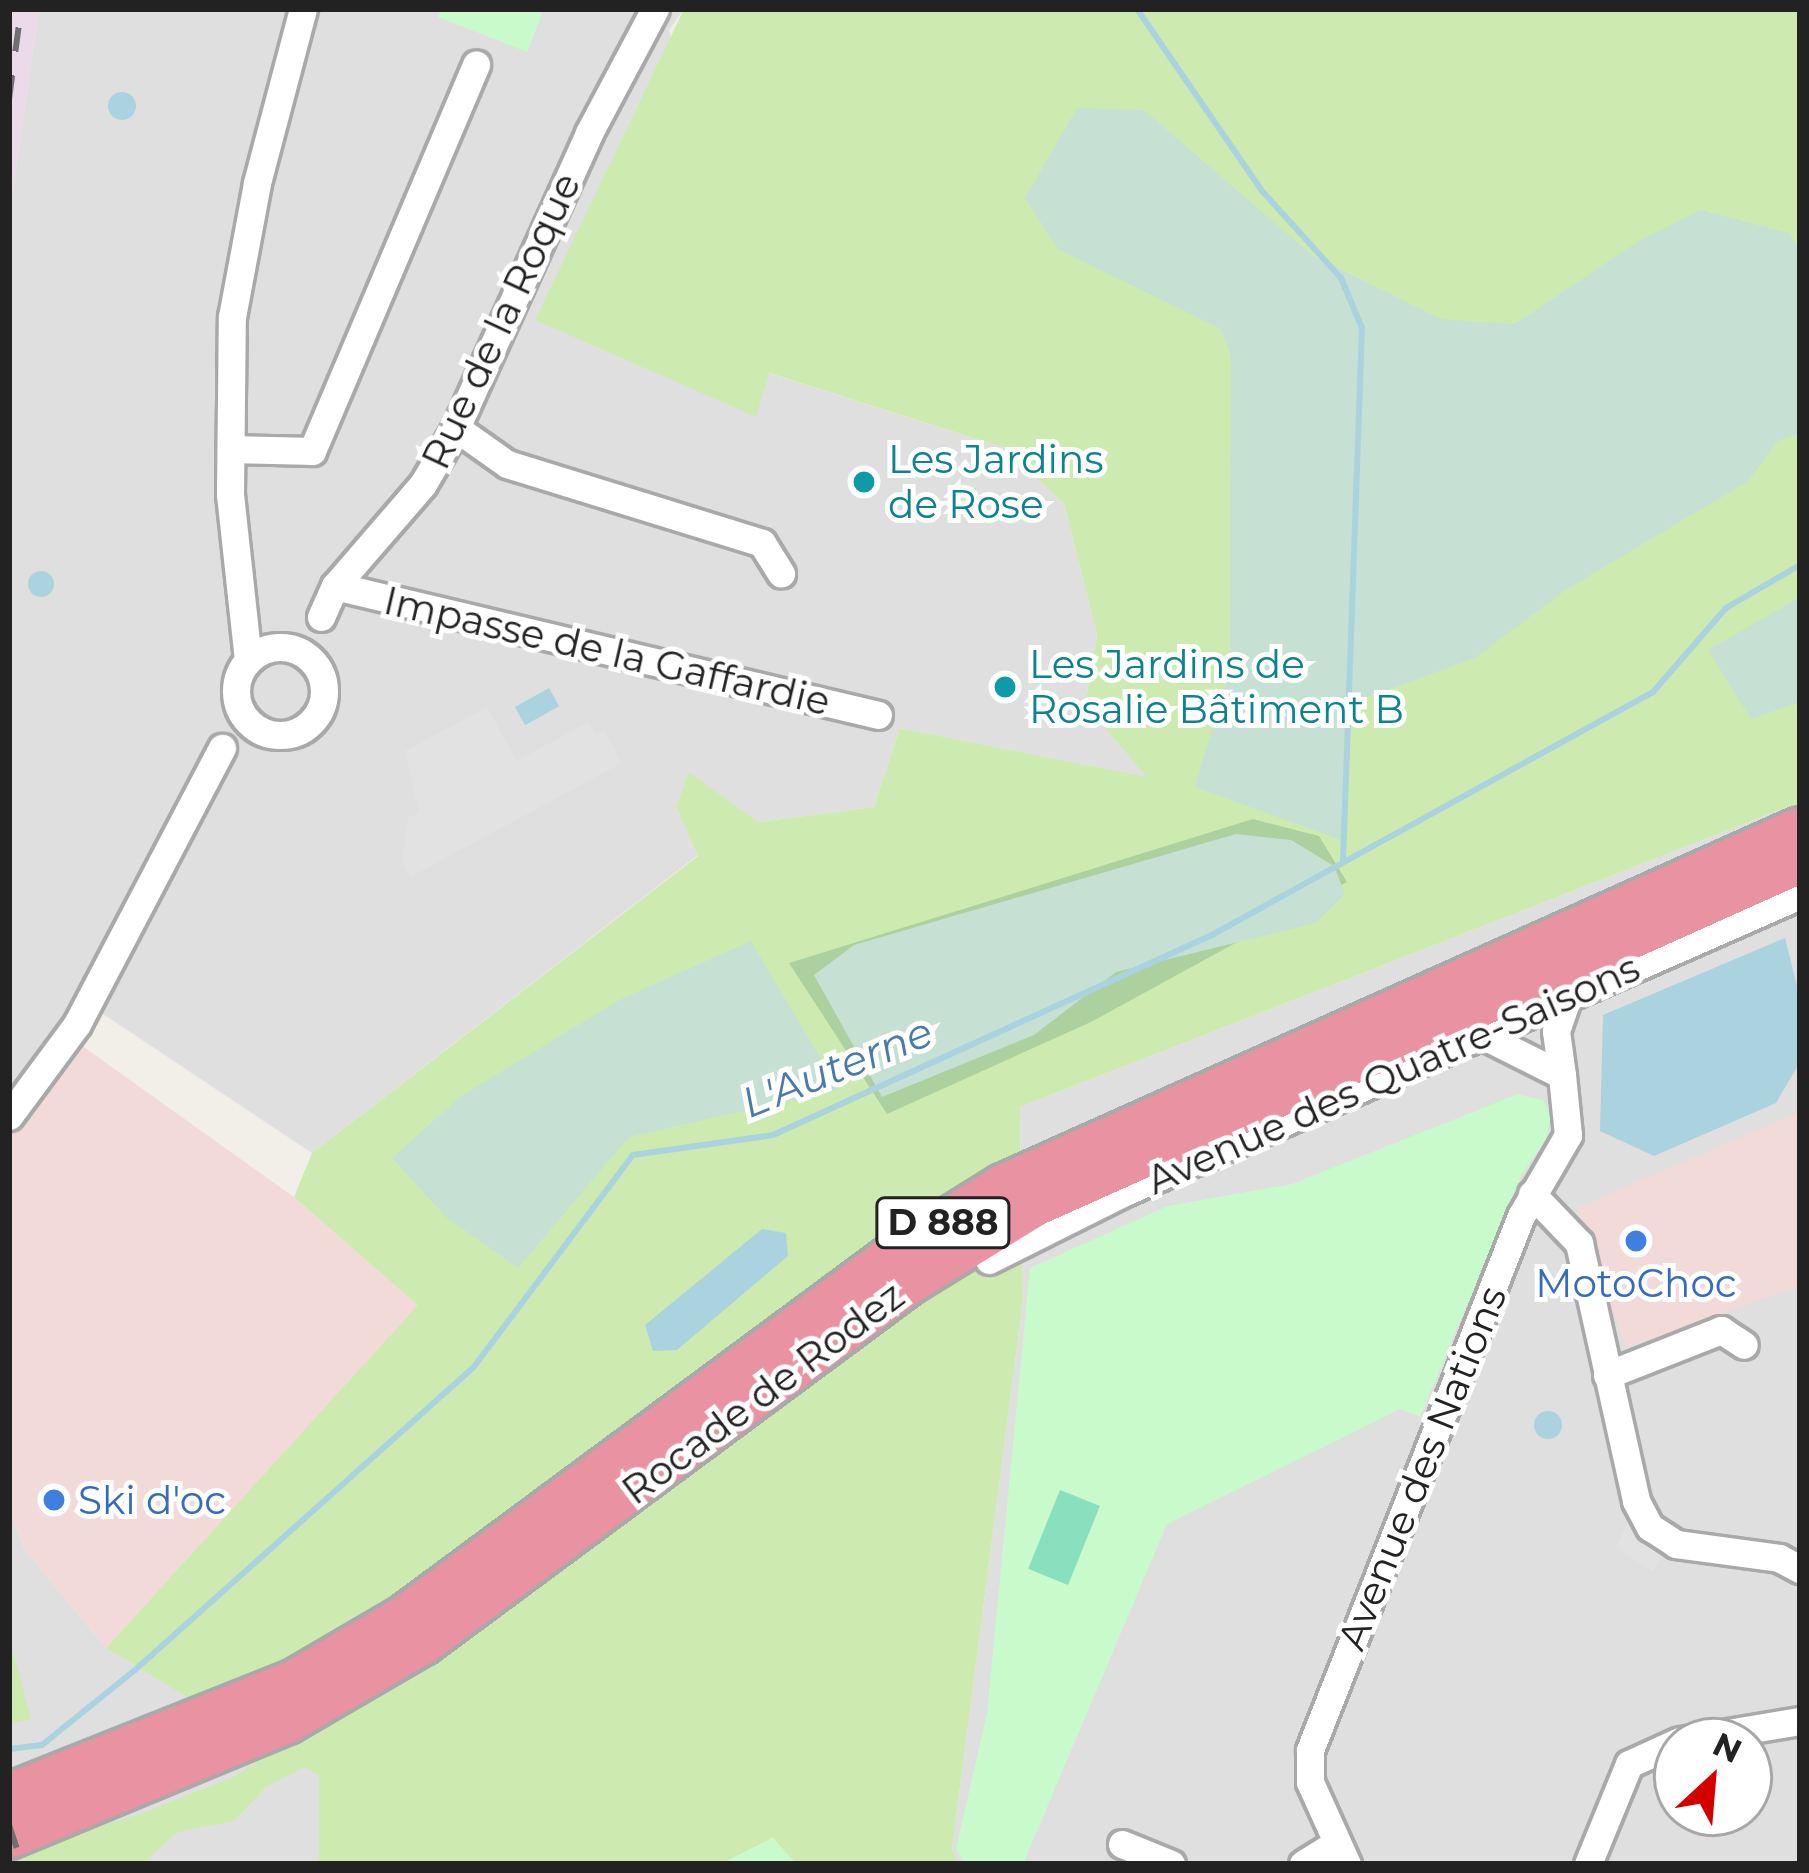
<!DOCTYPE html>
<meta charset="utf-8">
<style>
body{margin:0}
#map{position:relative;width:1809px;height:1873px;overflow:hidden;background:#f2efe9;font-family:Montserrat,sans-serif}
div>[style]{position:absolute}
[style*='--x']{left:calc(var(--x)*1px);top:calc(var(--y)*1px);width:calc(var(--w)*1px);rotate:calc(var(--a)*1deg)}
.residential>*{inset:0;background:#e0dfdf}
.commercial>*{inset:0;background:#f2dad9}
.industrial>*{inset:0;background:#ebdbe8}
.grass>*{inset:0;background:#cdebb0}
.forest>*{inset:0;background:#add19e}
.wetland>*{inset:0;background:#c6e0d4}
.park>*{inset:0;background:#c8facc}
.pitch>*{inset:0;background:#88e0be;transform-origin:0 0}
.parking>*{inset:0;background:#e2e2e2}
.water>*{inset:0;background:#aad3df;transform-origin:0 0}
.round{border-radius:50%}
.stream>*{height:6px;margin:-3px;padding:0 3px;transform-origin:3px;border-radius:3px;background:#aad3df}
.roads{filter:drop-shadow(3px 0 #a9a9a9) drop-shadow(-3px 0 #a9a9a9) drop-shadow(0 3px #a9a9a9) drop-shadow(0 -3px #a9a9a9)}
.minor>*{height:27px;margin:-13.5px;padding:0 13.5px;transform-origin:13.5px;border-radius:13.5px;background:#fff}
.minor>.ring{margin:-13.5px;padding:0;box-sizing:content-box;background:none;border:27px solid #fff;border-radius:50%}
.highway>*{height:42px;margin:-21px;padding:0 21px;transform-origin:21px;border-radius:21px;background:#e892a2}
.rail>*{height:6px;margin-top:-3px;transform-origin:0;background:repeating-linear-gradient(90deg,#707070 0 24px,transparent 0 48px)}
.dots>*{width:33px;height:33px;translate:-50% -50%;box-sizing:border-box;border:6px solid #fff;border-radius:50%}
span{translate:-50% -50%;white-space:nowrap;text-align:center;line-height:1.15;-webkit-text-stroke:10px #fff;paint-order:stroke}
.shield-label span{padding:3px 9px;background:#fff;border:3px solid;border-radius:9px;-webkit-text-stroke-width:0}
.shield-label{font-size:36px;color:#222;font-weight:700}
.street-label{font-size:39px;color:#222}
.culture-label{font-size:39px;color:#0d838f}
.left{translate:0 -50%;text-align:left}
.shop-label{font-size:39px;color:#366cbe}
.water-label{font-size:42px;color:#4a7aab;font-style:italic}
.frame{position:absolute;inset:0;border:12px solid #222;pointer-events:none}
.north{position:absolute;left:1653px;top:1717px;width:120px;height:120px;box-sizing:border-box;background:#fff;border:3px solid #a7a7a7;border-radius:50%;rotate:26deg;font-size:33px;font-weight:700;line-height:48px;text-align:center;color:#222}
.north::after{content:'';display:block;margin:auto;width:42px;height:54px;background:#d40000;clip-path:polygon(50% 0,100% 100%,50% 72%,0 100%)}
</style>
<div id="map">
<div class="residential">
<div style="clip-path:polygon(39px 9px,684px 9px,669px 30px,755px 417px,768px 373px,1005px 448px,1064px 504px,1097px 635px,1085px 705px,1149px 778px,900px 728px,874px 807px,758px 822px,676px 807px,698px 855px,312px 1153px,103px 1014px,9px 1130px,9px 215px)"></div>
<div style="clip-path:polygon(evenodd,1800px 802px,1800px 1864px,960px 1864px,952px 1849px,1023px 1300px,1020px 1107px,1800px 802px,1677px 1741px,1749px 1741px,1749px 1813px,1677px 1813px,1677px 1741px)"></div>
<div style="clip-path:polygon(9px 1509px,25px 1550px,106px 1648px,319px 1775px,319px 1864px,9px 1864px)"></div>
</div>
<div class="commercial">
<div style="clip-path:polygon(81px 1045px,294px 1197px,419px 1305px,106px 1648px,25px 1550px,9px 1509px,9px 1130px)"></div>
<div style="clip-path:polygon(1800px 1112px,1800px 1285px,1626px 1348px,1577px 1208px)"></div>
</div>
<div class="industrial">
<div style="clip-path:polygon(9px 9px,39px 9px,9px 215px)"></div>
</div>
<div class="grass">
<div style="clip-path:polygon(684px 9px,1800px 9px,1800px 802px,1020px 1107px,1023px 1300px,952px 1849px,960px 1864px,796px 1864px,773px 1838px,721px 1864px,319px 1864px,319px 1776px,305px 1767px,267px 1786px,234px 1821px,178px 1832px,142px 1864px,9px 1864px,9px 1851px,137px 1815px,235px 1776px,274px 1750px,106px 1648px,418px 1305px,294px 1197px,312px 1153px,698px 856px,676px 807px,689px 772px,758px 822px,874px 807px,900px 728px,1147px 777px,1085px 705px,1097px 635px,1064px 504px,1005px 448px,769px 373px,756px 417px,535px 320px)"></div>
<div style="clip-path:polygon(9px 1635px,31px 1719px,9px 1724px)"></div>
</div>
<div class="forest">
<div style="clip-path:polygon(1253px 819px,1319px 836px,1347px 882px,1091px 1022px,887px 1114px,789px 963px)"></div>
</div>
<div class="wetland">
<div style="clip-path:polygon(1077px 108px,1144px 110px,1313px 256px,1441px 319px,1515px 324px,1637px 242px,1701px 210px,1789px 233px,1800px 250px,1800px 433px,1778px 441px,1747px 482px,1567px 589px,1475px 658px,1352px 703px,1341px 840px,1195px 787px,1230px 668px,1231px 357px,1221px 329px,1058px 249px,1025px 198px)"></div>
<div style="clip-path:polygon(1800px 597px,1800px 702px,1751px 719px,1708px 650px)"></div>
<div style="clip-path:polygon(1236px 834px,1291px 840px,1334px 866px,1345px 894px,1316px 923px,1116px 972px,1034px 1035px,882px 1097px,814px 975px,854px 945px)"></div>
<div style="clip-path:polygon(751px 941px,839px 1089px,629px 1137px,518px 1268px,446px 1217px,392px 1158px,461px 1096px,621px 999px)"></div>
</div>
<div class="park">
<div style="clip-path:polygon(441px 9px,544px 9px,527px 52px,438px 17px)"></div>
<div style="clip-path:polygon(1518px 1094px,1543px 1100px,1551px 1116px,1546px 1140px,1522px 1174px,1420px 1417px,1400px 1409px,1167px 1524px,1023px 1864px,965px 1864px,956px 1849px,987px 1713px,1030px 1268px,1168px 1206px,1292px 1184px)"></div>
<div style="clip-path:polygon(773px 1838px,796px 1864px,721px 1864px)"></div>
</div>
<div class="pitch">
<div style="left:1060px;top:1490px;width:43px;height:85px;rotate:22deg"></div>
</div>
<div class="parking">
<div style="clip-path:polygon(487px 707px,517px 761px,588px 722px,596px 734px,604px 730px,622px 763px,410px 877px,402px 862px,408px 818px,419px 812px,405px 751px)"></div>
<div style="clip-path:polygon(1628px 1522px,1663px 1555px,1653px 1572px,1616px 1547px)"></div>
</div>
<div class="water">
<div class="round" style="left:108px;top:92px;width:28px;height:28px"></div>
<div class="round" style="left:28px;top:571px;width:26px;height:26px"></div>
<div style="left:549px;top:688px;width:21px;height:39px;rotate:61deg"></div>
<div style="clip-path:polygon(1785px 938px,1800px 998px,1800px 1062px,1776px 1103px,1654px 1156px,1600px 1131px,1603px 1015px)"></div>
<div style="clip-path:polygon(762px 1229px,786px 1233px,788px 1256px,677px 1350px,653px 1351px,645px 1325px)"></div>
<div class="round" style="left:1534px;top:1411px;width:28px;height:28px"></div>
</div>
<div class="stream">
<div style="--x:1137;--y:9;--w:222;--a:55.5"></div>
<div style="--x:1263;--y:192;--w:116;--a:47.8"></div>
<div style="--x:1341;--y:278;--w:54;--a:67.2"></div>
<div style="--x:1362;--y:328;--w:534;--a:92.04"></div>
<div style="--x:9;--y:1749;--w:33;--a:-7"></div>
<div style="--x:42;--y:1745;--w:119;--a:-38.9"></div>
<div style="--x:135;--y:1670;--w:453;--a:-41.8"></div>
<div style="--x:473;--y:1368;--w:266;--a:-53.1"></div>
<div style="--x:633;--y:1155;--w:141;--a:-8.1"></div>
<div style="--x:773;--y:1135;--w:480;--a:-24.5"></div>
<div style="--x:1210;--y:936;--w:506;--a:-28.85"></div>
<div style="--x:1653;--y:692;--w:111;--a:-49"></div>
<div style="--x:1726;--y:608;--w:86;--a:-30.2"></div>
</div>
<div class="roads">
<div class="minor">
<div style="--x:456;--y:428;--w:62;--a:35.2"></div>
<div style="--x:507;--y:464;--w:267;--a:17.2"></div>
<div style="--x:762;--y:543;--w:36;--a:58"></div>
<div style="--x:231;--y:449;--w:81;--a:1.4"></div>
<div style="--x:312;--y:451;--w:420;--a:-67"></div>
<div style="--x:335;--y:586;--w:558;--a:13.36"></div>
<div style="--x:321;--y:617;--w:34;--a:-66"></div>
<div style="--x:335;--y:586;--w:135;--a:-49.2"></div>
<div style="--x:423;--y:484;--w:65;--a:-59.5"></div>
<div style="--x:456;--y:428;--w:324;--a:-65.7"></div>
<div style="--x:589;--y:133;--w:140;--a:-62"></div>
<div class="ring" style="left:236px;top:647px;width:61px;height:61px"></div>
<div style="--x:248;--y:660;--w:167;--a:-96.2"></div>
<div style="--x:230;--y:494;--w:177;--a:-89.4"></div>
<div style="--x:232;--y:317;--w:136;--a:-79.4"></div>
<div style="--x:257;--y:183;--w:180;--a:-75.2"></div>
<div style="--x:1482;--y:1035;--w:89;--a:26.6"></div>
<div style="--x:1562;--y:1075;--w:44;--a:-97.8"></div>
<div style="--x:1556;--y:1031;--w:36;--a:-71"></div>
<div style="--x:9;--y:1116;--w:114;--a:-53.5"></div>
<div style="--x:77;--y:1024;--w:312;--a:-62.3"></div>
<div style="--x:1532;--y:1194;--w:68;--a:46.2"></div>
<div style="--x:1579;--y:1243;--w:264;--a:77.5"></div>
<div style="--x:1636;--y:1501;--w:30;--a:62"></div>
<div style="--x:1650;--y:1527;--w:31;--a:33"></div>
<div style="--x:1676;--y:1544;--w:104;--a:7.7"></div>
<div style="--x:1779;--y:1558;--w:24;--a:28"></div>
<div style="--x:989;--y:1260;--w:154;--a:-26.6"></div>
<div style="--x:1127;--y:1191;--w:735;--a:-23.74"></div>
<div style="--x:1607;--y:1375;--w:123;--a:-21.5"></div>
<div style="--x:1721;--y:1330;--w:27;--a:33"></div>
<div style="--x:1680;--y:1741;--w:122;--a:-9.5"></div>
<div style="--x:1122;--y:1844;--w:53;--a:22.2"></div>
<div style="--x:1303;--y:1864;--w:36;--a:-32"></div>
<div style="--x:1347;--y:1864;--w:90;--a:-114.3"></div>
<div style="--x:1310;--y:1782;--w:32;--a:-90"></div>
<div style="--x:1310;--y:1750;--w:574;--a:-68.44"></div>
<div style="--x:1521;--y:1216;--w:94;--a:-59.9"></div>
<div style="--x:1568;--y:1135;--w:60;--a:-95.7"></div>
<div style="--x:1588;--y:1864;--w:108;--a:-67.7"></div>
<div style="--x:1629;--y:1764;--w:53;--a:-24.6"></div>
</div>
<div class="highway">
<div style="--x:9;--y:1795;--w:308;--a:-21.7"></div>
<div style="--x:295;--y:1681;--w:125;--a:-30.3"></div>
<div style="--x:403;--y:1618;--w:621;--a:-36.48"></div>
<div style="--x:902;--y:1249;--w:119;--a:-32"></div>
<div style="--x:1003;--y:1186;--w:873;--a:-24.13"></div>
<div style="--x:9;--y:1837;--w:301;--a:-22.5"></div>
<div style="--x:287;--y:1722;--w:157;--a:-30.2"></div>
<div style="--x:423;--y:1643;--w:606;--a:-36.55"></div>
<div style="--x:910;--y:1282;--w:145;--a:-31.7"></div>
<div style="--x:1033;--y:1206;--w:841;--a:-24.16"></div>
</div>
</div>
<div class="rail">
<div style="--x:9;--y:99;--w:91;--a:-82.4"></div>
<div style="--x:9;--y:1825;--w:41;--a:71.6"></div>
</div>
<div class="dots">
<div style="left:864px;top:482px;background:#0f9aa8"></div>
<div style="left:1005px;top:687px;background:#0f9aa8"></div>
<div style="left:1636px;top:1241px;background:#3f7fe0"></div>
<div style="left:54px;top:1500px;background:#3f7fe0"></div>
</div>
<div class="shield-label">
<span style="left:943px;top:1223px">D 888</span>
</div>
<div class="street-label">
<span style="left:501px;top:321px;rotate:-65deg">Rue de la Roque</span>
<span style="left:607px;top:651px;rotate:13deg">Impasse de la Gaffardie</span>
<span style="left:1393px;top:1074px;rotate:-24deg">Avenue des Quatre-Saisons</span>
<span style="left:763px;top:1393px;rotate:-37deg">Rocade de Rodez</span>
<span style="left:1422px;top:1468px;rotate:-68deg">Avenue des Nations</span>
</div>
<div class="culture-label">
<span class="left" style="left:888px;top:482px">Les Jardins<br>de Rose</span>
<span class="left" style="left:1029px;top:687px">Les Jardins de<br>Rosalie Bâtiment B</span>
</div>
<div class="shop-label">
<span style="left:1636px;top:1283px">MotoChoc</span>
<span class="left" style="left:78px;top:1500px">Ski d'oc</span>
</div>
<div class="water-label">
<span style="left:837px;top:1067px;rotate:-22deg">L'Auterne</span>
</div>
<div class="frame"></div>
<div class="north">N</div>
</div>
